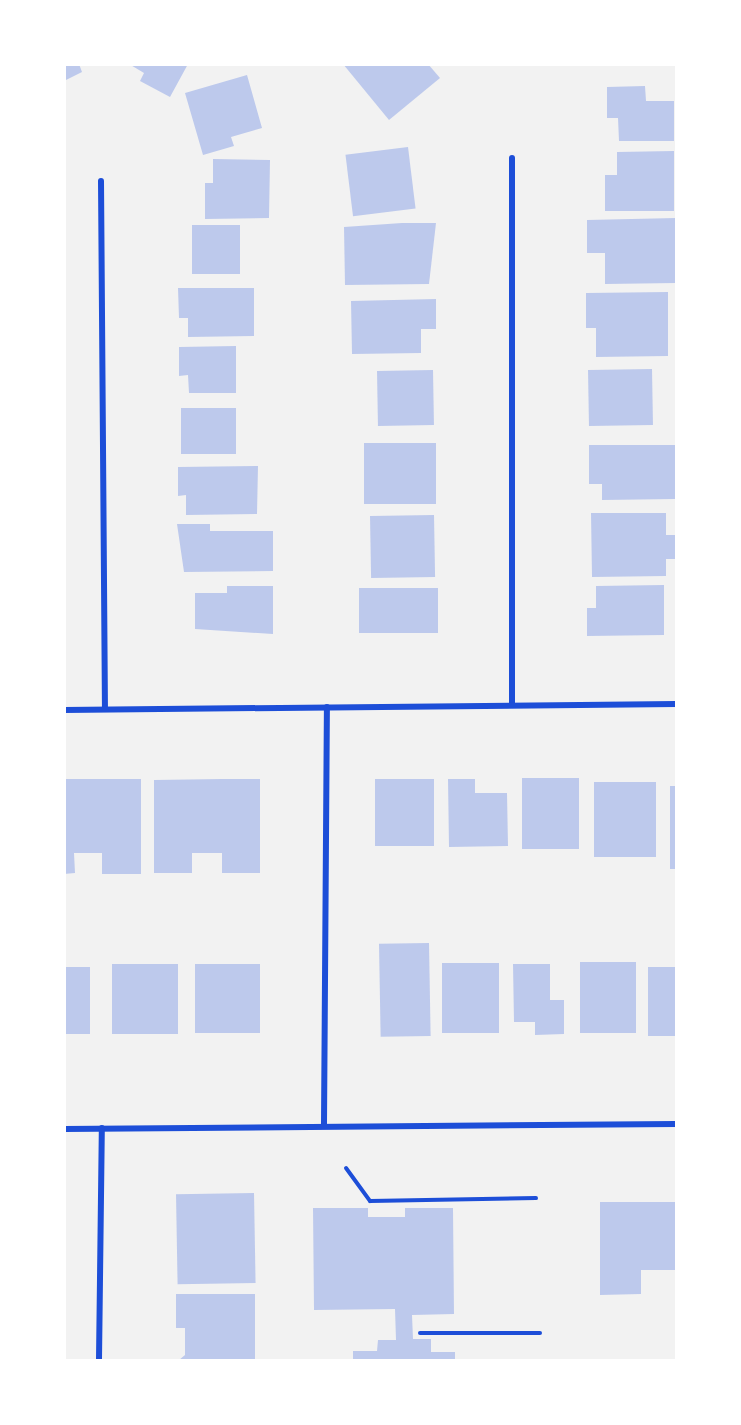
<!DOCTYPE html>
<style>
body{margin:0}
#map{position:relative;width:741px;height:1425px;overflow:hidden;background:#f2f2f2;font-family:Rubik,sans-serif}
div>[style]{position:absolute}
[style*='--x']{left:calc(var(--x)*1px);top:calc(var(--y)*1px);width:calc(var(--w)*1px);rotate:calc(var(--a)*1deg)}
.building>*{inset:0;background:#bdc9ec;transform-origin:0 0}
.path>*{height:4px;margin:-2px;padding:0 2px;transform-origin:2px;border-radius:2px;background:#1d4ed8}
.minor>*{height:6px;margin:-3px;padding:0 3px;transform-origin:3px;border-radius:3px;background:#1d4ed8}
span{translate:-50% -50%;white-space:nowrap;text-align:center;line-height:1.15;-webkit-text-stroke:5px #fff;paint-order:stroke}
.frame{position:absolute;inset:0;border:66px solid #fff;pointer-events:none}
</style>
<div id="map">
<div class="building">
<div style="clip-path:polygon(64px 64px,79px 64px,82px 72px,64px 81px)"></div>
<div style="clip-path:polygon(129px 64px,188px 64px,170px 97px,140px 81px,144px 73px)"></div>
<div style="clip-path:polygon(343px 64px,428px 64px,440px 78px,389px 120px)"></div>
<div style="clip-path:polygon(247px 75px,262px 128px,231px 137px,234px 146px,203px 155px,185px 93px)"></div>
<div style="clip-path:polygon(645px 86px,646px 101px,674px 101px,674px 141px,619px 141px,618px 118px,607px 118px,607px 87px)"></div>
<div style="left:408px;top:147px;width:62px;height:63px;rotate:83deg"></div>
<div style="clip-path:polygon(674px 151px,674px 211px,605px 211px,605px 175px,617px 175px,617px 152px)"></div>
<div style="clip-path:polygon(213px 159px,270px 160px,269px 218px,205px 219px,205px 183px,213px 183px)"></div>
<div style="clip-path:polygon(676px 218px,676px 283px,605px 284px,605px 253px,587px 253px,587px 220px)"></div>
<div style="clip-path:polygon(402px 223px,436px 223px,429px 284px,345px 285px,344px 227px)"></div>
<div style="left:192px;top:225px;width:48px;height:49px"></div>
<div style="clip-path:polygon(178px 288px,254px 288px,254px 336px,188px 337px,188px 318px,179px 318px)"></div>
<div style="clip-path:polygon(668px 292px,668px 356px,596px 357px,596px 328px,586px 328px,586px 293px)"></div>
<div style="clip-path:polygon(436px 299px,436px 329px,421px 329px,421px 353px,352px 354px,351px 301px)"></div>
<div style="clip-path:polygon(236px 346px,236px 393px,189px 393px,188px 375px,179px 376px,179px 347px)"></div>
<div style="left:652px;top:369px;width:56px;height:64px;rotate:89deg"></div>
<div style="left:433px;top:370px;width:55px;height:56px;rotate:89deg"></div>
<div style="left:181px;top:408px;width:55px;height:46px"></div>
<div style="left:436px;top:443px;width:61px;height:72px;rotate:90deg"></div>
<div style="clip-path:polygon(589px 445px,675px 445px,675px 499px,602px 500px,602px 484px,589px 484px)"></div>
<div style="clip-path:polygon(258px 466px,257px 514px,186px 515px,186px 495px,178px 496px,178px 467px)"></div>
<div style="clip-path:polygon(591px 513px,666px 513px,666px 535px,676px 535px,676px 559px,666px 559px,666px 576px,592px 577px)"></div>
<div style="left:434px;top:515px;width:62px;height:64px;rotate:89deg"></div>
<div style="clip-path:polygon(177px 524px,210px 524px,210px 531px,273px 531px,273px 571px,184px 572px)"></div>
<div style="clip-path:polygon(664px 585px,664px 635px,587px 636px,587px 608px,596px 608px,596px 586px)"></div>
<div style="clip-path:polygon(227px 586px,273px 586px,273px 634px,195px 629px,195px 593px,227px 593px)"></div>
<div style="left:438px;top:588px;width:45px;height:79px;rotate:90deg"></div>
<div style="left:579px;top:778px;width:71px;height:57px;rotate:90deg"></div>
<div style="clip-path:polygon(64px 779px,141px 779px,141px 874px,102px 874px,102px 853px,74px 853px,75px 873px,64px 874px)"></div>
<div style="clip-path:polygon(222px 779px,260px 779px,260px 873px,222px 873px,222px 853px,192px 853px,192px 873px,154px 873px,154px 780px)"></div>
<div style="left:375px;top:779px;width:59px;height:67px"></div>
<div style="clip-path:polygon(448px 779px,475px 779px,475px 793px,507px 793px,508px 846px,449px 847px)"></div>
<div style="left:656px;top:782px;width:75px;height:62px;rotate:90deg"></div>
<div style="left:670px;top:786px;width:6px;height:83px"></div>
<div style="left:429px;top:943px;width:93px;height:50px;rotate:89deg"></div>
<div style="left:580px;top:962px;width:56px;height:71px"></div>
<div style="left:442px;top:963px;width:57px;height:70px"></div>
<div style="left:112px;top:964px;width:66px;height:70px"></div>
<div style="left:195px;top:964px;width:65px;height:69px"></div>
<div style="clip-path:polygon(513px 964px,550px 964px,550px 1000px,564px 1000px,564px 1034px,535px 1035px,535px 1022px,514px 1022px)"></div>
<div style="left:64px;top:967px;width:26px;height:67px"></div>
<div style="left:648px;top:967px;width:28px;height:69px"></div>
<div style="left:254px;top:1193px;width:90px;height:78px;rotate:89deg"></div>
<div style="clip-path:polygon(600px 1202px,676px 1202px,676px 1270px,641px 1270px,641px 1294px,600px 1295px)"></div>
<div style="clip-path:polygon(313px 1208px,368px 1208px,368px 1217px,405px 1217px,405px 1208px,453px 1208px,454px 1314px,412px 1315px,413px 1339px,431px 1339px,431px 1352px,455px 1352px,455px 1360px,353px 1360px,353px 1351px,377px 1351px,378px 1340px,396px 1340px,395px 1309px,314px 1310px)"></div>
<div style="clip-path:polygon(176px 1294px,255px 1294px,255px 1360px,179px 1360px,185px 1355px,185px 1328px,176px 1328px)"></div>
</div>
<div class="path">
<div style="--x:346;--y:1168;--w:41;--a:54"></div>
<div style="--x:370;--y:1201;--w:166;--a:-1"></div>
<div style="--x:420;--y:1333;--w:120;--a:0"></div>
</div>
<div class="minor">
<div style="--x:512;--y:158;--w:546;--a:90"></div>
<div style="--x:101;--y:181;--w:528;--a:89.57"></div>
<div style="--x:64;--y:710;--w:612;--a:-0.56"></div>
<div style="--x:324;--y:1124;--w:417;--a:-89.6"></div>
<div style="--x:64;--y:1129;--w:612;--a:-0.47"></div>
<div style="--x:99;--y:1360;--w:232;--a:-89.3"></div>
</div>
<div class="frame"></div>
</div>
